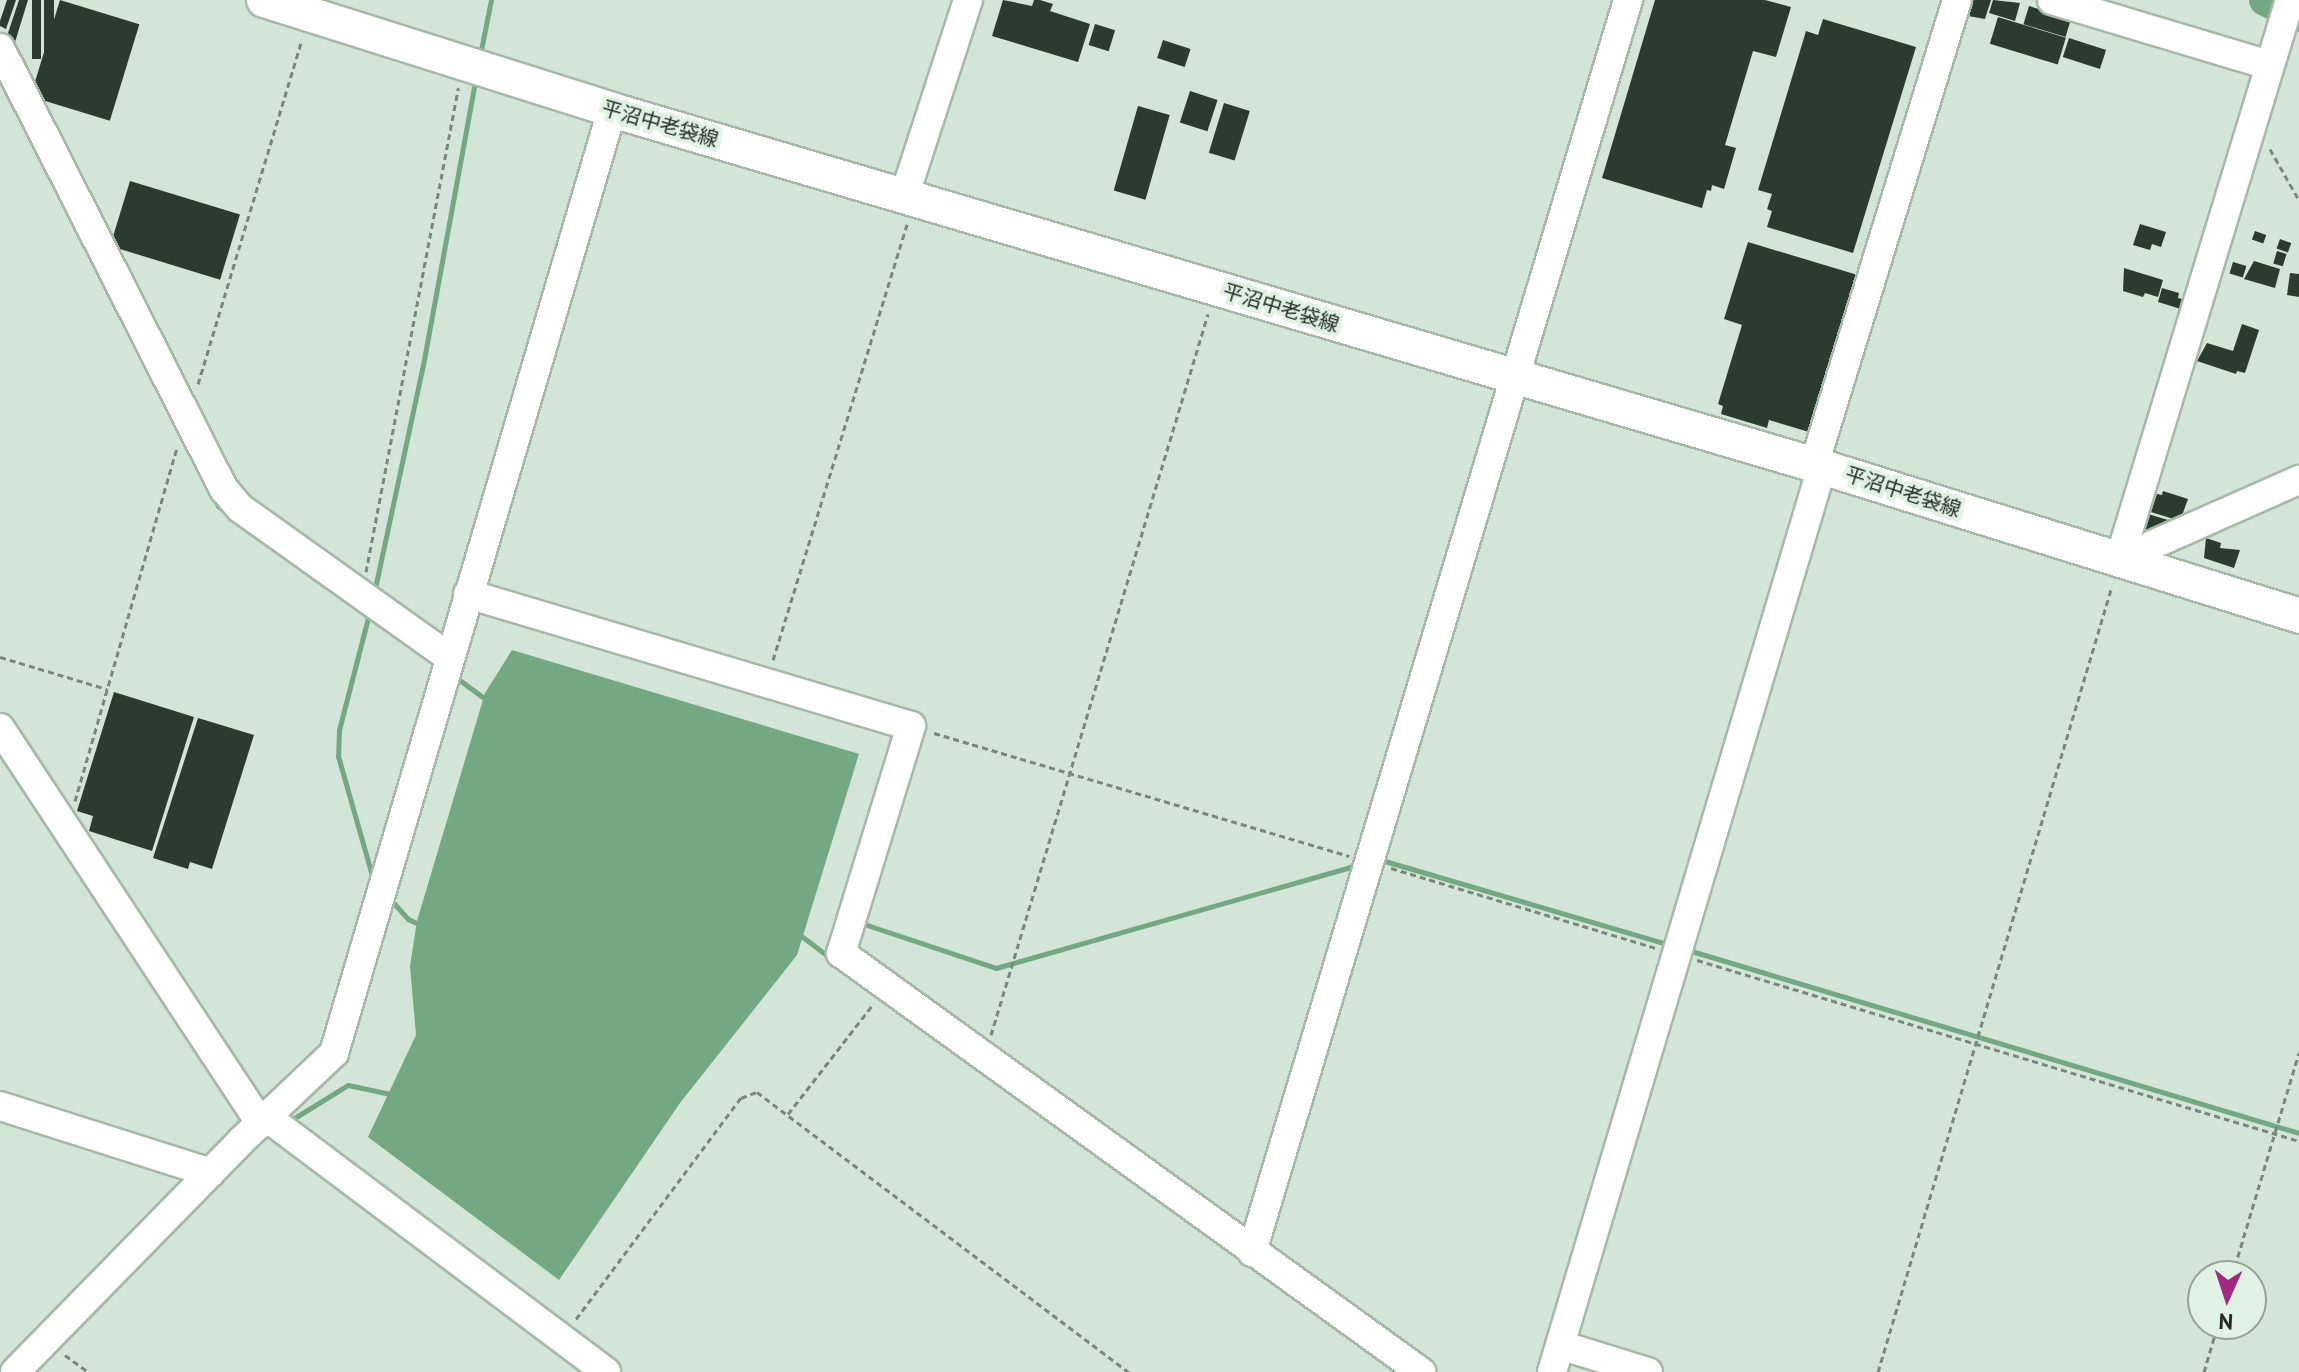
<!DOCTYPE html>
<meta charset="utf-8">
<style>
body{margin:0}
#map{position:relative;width:2299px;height:1372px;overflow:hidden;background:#d2e5d7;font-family:"PT Sans","Noto Sans JP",sans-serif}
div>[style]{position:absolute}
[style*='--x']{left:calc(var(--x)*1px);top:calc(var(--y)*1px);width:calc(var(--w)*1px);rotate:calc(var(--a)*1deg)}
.water>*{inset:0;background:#74a883}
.stream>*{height:5px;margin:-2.5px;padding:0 2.5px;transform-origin:2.5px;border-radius:2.5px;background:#74a883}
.river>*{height:32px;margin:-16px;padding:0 16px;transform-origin:16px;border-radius:16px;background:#74a883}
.building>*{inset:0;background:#2c3b30;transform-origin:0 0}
.path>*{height:3px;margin-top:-1.5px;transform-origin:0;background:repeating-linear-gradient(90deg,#7a877d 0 6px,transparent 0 10px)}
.roads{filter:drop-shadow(2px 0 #a7b8ab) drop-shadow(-2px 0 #a7b8ab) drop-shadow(0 2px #a7b8ab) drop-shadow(0 -2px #a7b8ab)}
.minor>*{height:28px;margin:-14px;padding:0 14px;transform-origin:14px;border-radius:14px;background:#fff}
.major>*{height:34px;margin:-17px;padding:0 17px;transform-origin:17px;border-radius:17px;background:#fff}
span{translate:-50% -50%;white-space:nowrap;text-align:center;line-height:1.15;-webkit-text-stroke:8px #dff2e4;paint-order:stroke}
.street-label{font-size:20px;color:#242b25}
.north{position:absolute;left:2187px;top:1260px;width:80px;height:80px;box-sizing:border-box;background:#dff2e4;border:2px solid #94a298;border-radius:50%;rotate:183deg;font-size:22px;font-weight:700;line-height:32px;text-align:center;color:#242b25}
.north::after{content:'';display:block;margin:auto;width:28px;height:36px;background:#a12981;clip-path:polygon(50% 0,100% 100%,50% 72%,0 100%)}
</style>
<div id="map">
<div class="water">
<div style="clip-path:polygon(512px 650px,859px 754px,797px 955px,680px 1103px,559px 1280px,368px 1137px,416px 1035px,410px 966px,417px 921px,485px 693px)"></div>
</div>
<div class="stream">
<div style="--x:480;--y:55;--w:56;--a:-78.7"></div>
<div style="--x:212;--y:494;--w:13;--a:63"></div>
<div style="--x:218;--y:506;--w:13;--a:39"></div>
<div style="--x:374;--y:593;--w:233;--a:-77.9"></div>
<div style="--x:423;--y:365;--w:289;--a:-79.6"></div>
<div style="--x:370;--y:610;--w:124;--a:104.5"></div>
<div style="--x:339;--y:730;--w:26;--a:92"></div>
<div style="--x:338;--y:756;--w:128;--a:74.1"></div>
<div style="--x:454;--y:676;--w:42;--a:36.3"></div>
<div style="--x:1378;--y:859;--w:305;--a:16.4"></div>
<div style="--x:390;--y:899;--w:27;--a:48"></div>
<div style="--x:408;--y:919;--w:14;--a:25"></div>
<div style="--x:861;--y:923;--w:142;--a:18.4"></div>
<div style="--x:996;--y:968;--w:375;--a:-15.9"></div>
<div style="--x:800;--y:935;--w:41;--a:37.1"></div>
<div style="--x:1688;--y:950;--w:638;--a:16.67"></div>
<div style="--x:288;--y:1122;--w:70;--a:-31.7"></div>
<div style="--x:348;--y:1085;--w:48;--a:12"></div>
</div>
<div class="river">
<div style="--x:2265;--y:0;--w:38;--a:25"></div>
</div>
<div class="building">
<div style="clip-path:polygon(7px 0,16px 0,6px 29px,0 26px,0 21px)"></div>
<div style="clip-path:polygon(19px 0,28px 0,15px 42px,6px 39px)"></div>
<div style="left:32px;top:0;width:9px;height:59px"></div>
<div style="left:44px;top:0;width:10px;height:74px"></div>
<div style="left:60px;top:0;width:83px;height:101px;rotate:17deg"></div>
<div style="clip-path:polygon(1003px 0,1032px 6px,1034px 0,1040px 0,1053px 4px,1050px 11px,1090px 24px,1078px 62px,992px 36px)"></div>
<div style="clip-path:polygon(1655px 0,1765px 0,1791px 7px,1776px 57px,1753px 51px,1725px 145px,1736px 148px,1724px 189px,1712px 185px,1711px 191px,1707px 190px,1702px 208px,1602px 178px)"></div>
<div style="clip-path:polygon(1972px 0,1991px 0,1985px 19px,1968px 16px)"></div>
<div style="clip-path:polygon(1993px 0,2020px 3px,2015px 21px,1989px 13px)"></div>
<div style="left:2029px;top:6px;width:44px;height:19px;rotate:17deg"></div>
<div style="left:1998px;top:17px;width:71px;height:28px;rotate:17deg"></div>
<div style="clip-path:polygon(1823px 19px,1916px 47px,1853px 253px,1767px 227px,1772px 211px,1767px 209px,1772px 194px,1758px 190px,1806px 31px,1818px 35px)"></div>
<div style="left:1095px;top:24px;width:21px;height:22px;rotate:17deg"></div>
<div style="left:2069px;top:38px;width:39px;height:20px;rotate:18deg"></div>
<div style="left:1163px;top:40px;width:29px;height:19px;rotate:18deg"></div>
<div style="left:1190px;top:91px;width:29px;height:33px;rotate:18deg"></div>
<div style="left:1224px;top:103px;width:27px;height:52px;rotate:17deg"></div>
<div style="left:1138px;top:106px;width:33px;height:88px;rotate:16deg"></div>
<div style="left:130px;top:181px;width:115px;height:68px;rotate:17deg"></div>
<div style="clip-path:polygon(2140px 224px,2166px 232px,2161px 247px,2152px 244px,2150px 250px,2133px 245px)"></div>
<div style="left:2255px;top:231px;width:12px;height:9px;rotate:20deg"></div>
<div style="left:2280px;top:239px;width:12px;height:10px;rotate:20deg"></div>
<div style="clip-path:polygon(1748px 242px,1861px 276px,1820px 407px,1817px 406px,1809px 432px,1769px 420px,1767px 428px,1721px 414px,1723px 406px,1718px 404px,1742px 325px,1724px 319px)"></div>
<div style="left:2277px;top:251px;width:10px;height:13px;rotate:17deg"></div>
<div style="clip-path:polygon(2254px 261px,2280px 269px,2275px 288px,2244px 279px)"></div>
<div style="left:2233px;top:262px;width:14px;height:12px;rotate:17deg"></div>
<div style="clip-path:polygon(2124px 268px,2163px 280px,2158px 297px,2145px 293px,2143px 297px,2123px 291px)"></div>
<div style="clip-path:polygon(2290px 273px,2299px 274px,2299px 297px,2287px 295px)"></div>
<div style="clip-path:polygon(2162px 288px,2179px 293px,2178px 298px,2186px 300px,2184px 310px,2158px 302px)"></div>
<div style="clip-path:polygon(2242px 324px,2259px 330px,2245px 373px,2237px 371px,2236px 374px,2197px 361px,2207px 343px,2233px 351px)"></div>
<div style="clip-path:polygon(2163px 491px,2188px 499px,2180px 521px,2151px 512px,2157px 494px,2162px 495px)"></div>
<div style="clip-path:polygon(2148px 514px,2168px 520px,2165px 531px,2156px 536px,2143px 532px)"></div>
<div style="clip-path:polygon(2206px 538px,2221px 543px,2220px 548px,2240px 550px,2234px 568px,2204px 558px)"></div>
<div style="clip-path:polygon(114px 692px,194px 717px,152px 851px,89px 831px,93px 816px,77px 811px)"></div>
<div style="clip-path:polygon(198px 718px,254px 735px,212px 869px,190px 862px,188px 869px,153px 858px)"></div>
</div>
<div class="path">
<div style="--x:2270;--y:149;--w:59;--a:60.4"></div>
<div style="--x:198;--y:384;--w:360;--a:-73.2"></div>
<div style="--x:366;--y:572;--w:493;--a:-79.2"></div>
<div style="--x:0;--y:657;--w:112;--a:16.7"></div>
<div style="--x:773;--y:660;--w:456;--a:-72.9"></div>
<div style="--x:934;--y:733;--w:433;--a:16.5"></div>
<div style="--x:75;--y:801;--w:368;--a:-73.9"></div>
<div style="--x:1391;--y:868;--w:277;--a:16.8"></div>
<div style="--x:1697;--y:960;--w:629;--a:16.73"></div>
<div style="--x:991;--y:1035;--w:753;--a:-73.25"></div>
<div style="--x:788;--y:1114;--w:140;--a:-52.2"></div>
<div style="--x:2232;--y:1276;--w:233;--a:-73.3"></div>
<div style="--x:576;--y:1319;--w:276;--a:-53.3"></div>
<div style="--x:741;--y:1098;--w:17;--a:-21"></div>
<div style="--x:757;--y:1092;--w:466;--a:37"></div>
<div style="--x:65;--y:1355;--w:29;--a:36"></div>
<div style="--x:1878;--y:1372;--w:820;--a:-73.42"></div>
<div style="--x:2204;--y:1372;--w:50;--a:-73.7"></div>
</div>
<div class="roads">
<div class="minor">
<div style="--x:2052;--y:0;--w:227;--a:16.7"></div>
<div style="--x:0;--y:48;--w:495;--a:63.1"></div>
<div style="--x:224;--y:489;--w:25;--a:50"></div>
<div style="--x:240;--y:508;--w:258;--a:35.5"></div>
<div style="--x:905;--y:194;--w:204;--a:-72"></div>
<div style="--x:1814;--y:465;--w:486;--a:-72.9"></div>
<div style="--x:2119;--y:561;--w:586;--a:-73.05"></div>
<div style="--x:2130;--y:563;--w:28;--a:-39"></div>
<div style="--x:2152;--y:545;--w:161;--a:-23.9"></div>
<div style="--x:468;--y:594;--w:462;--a:16.6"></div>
<div style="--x:911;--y:726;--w:238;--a:107.1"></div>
<div style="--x:841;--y:953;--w:716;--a:35.84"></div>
<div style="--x:0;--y:728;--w:474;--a:56.6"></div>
<div style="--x:0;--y:1106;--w:221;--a:17.6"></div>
<div style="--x:268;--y:1118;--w:423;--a:36.9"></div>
<div style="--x:1252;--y:1252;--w:1307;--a:-73.28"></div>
<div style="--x:1560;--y:1345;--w:92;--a:17.1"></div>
<div style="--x:15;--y:1372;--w:323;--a:-45.6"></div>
<div style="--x:241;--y:1141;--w:128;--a:-43.4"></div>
<div style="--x:334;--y:1053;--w:983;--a:-73.57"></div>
<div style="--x:1552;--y:1372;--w:944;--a:-73.39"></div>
</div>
<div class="major">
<div style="--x:264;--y:0;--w:365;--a:17.5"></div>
<div style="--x:612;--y:110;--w:1262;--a:16.44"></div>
<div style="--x:1822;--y:467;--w:500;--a:17.3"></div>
</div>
</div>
<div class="street-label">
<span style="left:660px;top:124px;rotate:16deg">平沼中老袋線</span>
<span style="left:1281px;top:308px;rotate:17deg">平沼中老袋線</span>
<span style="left:1903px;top:492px;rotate:18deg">平沼中老袋線</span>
</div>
<div class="north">N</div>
</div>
